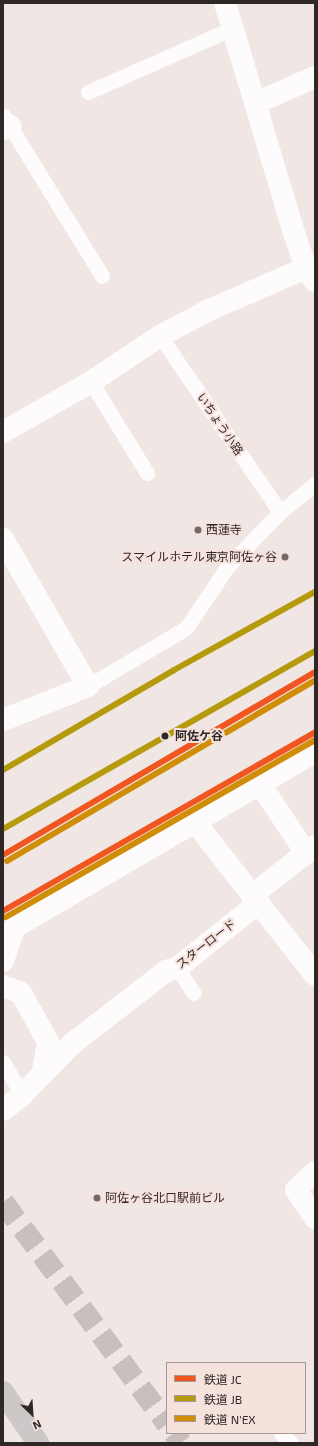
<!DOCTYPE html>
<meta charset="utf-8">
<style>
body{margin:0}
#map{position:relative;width:318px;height:1446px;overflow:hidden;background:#f0e6e3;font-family:"Exo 2","Noto Sans JP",sans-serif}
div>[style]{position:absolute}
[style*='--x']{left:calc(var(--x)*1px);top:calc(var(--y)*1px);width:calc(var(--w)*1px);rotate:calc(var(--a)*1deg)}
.pedestrian-tunnel>*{height:22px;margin-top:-11px;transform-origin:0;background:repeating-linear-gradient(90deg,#c9c0bd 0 22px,transparent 0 33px)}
.service>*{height:15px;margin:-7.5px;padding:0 7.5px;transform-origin:7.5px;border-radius:7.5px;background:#fdfbfb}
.minor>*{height:22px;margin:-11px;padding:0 11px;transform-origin:11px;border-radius:11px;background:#fdfbfb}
.secondary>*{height:22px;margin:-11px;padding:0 11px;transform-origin:11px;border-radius:11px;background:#cbc8c7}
.rail-1>*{height:6px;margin:-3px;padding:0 3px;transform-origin:3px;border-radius:3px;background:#f15620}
.rail-2>*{height:6px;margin:-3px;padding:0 3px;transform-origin:3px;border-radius:3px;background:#b69a0d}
.rail-3>*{height:6px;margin:-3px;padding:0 3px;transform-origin:3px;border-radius:3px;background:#cf8d08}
.dots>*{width:11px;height:11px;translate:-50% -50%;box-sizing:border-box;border:2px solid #f6e2dd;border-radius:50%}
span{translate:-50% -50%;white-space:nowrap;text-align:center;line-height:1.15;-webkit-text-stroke:4px #f6e2dd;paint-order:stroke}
.street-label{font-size:12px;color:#2f2826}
.poi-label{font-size:12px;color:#2f2826}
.left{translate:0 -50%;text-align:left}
.right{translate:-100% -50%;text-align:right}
.stop-label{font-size:12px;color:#2f2826;font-weight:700}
.frame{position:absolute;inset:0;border:4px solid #2f2826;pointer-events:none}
.legend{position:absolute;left:166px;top:1362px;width:140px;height:72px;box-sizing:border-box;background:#f6e2dd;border:1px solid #a69894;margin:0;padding:5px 7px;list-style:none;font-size:12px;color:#2f2826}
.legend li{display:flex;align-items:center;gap:8px;height:20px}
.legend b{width:20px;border:1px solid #a69894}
.north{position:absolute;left:12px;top:1394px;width:40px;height:40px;-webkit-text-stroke:3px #f6e2dd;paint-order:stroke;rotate:155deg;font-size:11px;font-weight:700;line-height:16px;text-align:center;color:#2f2826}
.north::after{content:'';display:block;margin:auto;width:14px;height:18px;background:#2f2826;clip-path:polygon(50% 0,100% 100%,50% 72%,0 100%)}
</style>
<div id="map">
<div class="pedestrian-tunnel">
<div style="--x:3;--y:1202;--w:276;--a:53.5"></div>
<div style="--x:174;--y:1433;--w:12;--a:55"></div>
</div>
<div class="service">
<div style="--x:88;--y:92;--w:156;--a:-23.8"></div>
<div style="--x:3;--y:115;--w:189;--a:58.4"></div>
<div style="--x:160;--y:336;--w:213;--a:55.7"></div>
<div style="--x:91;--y:382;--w:107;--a:58.4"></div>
<div style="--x:88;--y:686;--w:114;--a:-30.6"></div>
<div style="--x:186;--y:628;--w:75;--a:-55.9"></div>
<div style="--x:228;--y:566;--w:75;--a:-46.1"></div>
<div style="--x:280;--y:512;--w:45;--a:-38.7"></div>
<div style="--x:177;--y:968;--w:30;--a:56"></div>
<div style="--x:3;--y:1062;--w:38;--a:60"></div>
<div style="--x:281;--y:1433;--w:14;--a:45"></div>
</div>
<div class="minor">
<div style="--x:225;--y:3;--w:237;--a:73.3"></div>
<div style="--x:293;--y:230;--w:40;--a:71.1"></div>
<div style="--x:306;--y:268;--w:16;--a:55"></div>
<div style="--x:256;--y:103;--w:64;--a:-23.8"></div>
<div style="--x:3;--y:129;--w:8;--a:-23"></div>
<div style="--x:3;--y:432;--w:101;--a:-29.6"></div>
<div style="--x:91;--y:382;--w:83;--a:-33.7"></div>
<div style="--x:160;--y:336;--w:55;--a:-28"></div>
<div style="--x:209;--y:310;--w:106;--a:-23.4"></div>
<div style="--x:3;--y:539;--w:170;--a:60"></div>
<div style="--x:88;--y:686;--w:92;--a:158.2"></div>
<div style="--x:260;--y:784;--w:83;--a:56.3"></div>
<div style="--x:315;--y:846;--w:71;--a:141.8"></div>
<div style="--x:259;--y:890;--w:10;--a:107"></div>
<div style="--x:256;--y:900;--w:95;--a:51.8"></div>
<div style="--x:3;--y:961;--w:36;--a:-71"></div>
<div style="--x:15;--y:927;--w:347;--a:-30.3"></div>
<div style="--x:3;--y:986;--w:19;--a:21"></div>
<div style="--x:21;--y:993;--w:56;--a:61.1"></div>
<div style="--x:48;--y:1042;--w:29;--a:100"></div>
<div style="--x:3;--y:1110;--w:24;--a:-38"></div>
<div style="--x:22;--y:1095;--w:73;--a:-45.6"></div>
<div style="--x:73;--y:1043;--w:118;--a:-37.7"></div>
<div style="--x:166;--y:971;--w:11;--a:-15"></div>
<div style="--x:177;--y:968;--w:96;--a:-38.7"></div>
<div style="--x:252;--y:908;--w:9;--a:-63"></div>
<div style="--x:256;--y:900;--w:99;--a:-128"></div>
<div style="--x:315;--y:1172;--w:26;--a:137"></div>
<div style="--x:296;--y:1190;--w:34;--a:56"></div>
</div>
<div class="secondary">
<div style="--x:3;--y:1392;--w:62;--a:55.5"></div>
</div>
<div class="rail-1">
<div style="--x:3;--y:855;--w:362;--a:-30.4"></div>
<div style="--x:3;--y:911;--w:360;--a:-29.8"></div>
</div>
<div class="rail-2">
<div style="--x:3;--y:770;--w:198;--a:-30.3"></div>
<div style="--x:174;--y:670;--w:161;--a:-29"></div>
<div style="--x:3;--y:829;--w:359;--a:-29.7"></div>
</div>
<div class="rail-3">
<div style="--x:7;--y:861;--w:357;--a:-30.4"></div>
<div style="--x:6;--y:917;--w:356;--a:-29.8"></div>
</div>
<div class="dots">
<div style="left:198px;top:530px;background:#736a68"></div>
<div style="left:285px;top:557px;background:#736a68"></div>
<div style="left:165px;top:736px;background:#2f2826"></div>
<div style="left:97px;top:1198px;background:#736a68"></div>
</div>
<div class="street-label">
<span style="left:220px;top:424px;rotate:56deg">いちょう小路</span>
<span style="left:206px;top:944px;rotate:-38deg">スターロード</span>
</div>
<div class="poi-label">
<span class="left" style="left:206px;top:530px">西蓮寺</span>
<span class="right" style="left:277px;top:557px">スマイルホテル東京阿佐ヶ谷</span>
<span class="left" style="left:105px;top:1198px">阿佐ヶ谷北口駅前ビル</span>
</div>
<div class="stop-label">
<span class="left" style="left:175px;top:736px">阿佐ケ谷</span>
</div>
<div class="frame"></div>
<ul class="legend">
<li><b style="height:5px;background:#f15620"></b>鉄道 JC</li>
<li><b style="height:5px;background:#b69a0d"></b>鉄道 JB</li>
<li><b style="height:5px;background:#cf8d08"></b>鉄道 N'EX</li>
</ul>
<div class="north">N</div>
</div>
